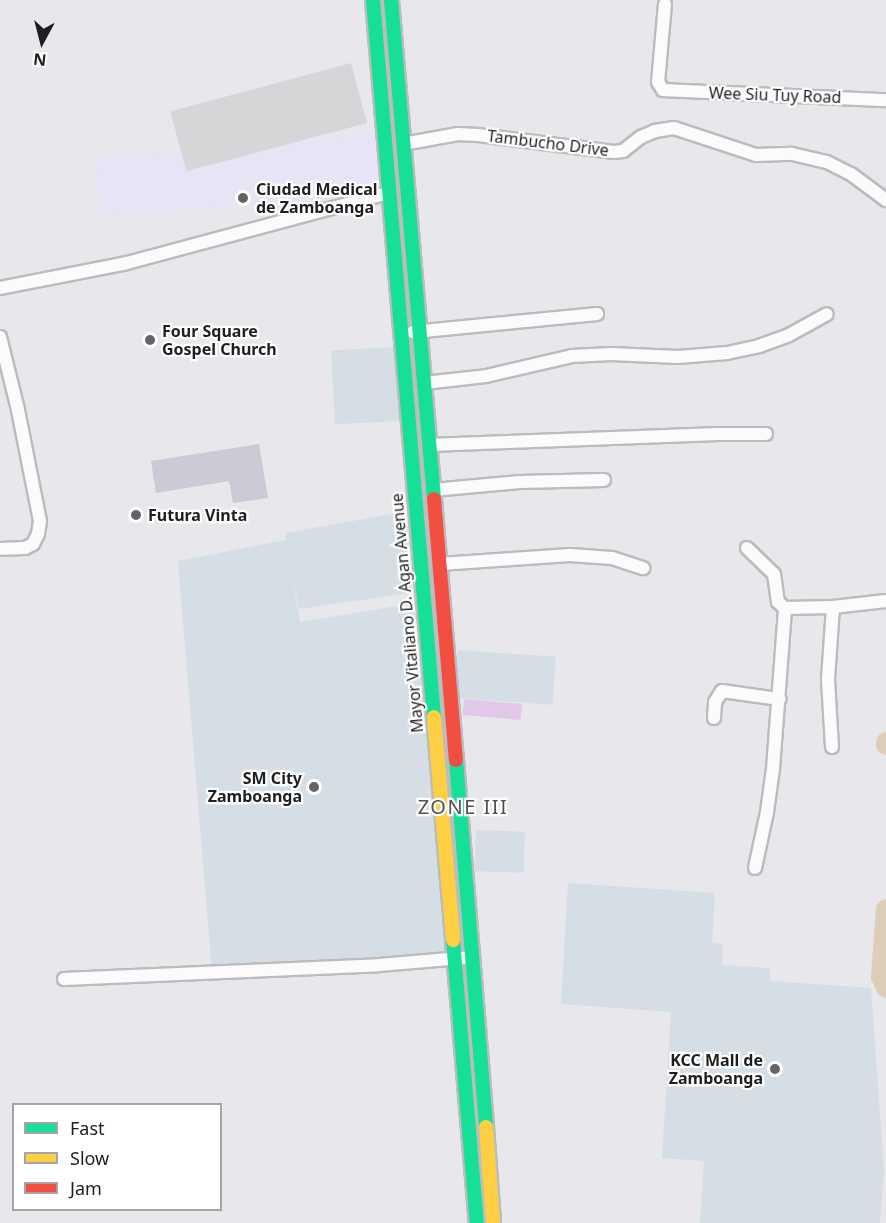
<!DOCTYPE html>
<style>
body{margin:0}
#map{position:relative;width:886px;height:1223px;overflow:hidden;background:#e7e7ec;font-family:"Noto Sans",sans-serif}
div>[style]{position:absolute}
[style*='--x']{left:calc(var(--x)*1px);top:calc(var(--y)*1px);width:calc(var(--w)*1px);rotate:calc(var(--a)*1deg)}
.commercial>*{inset:0;background:#d5dee5;transform-origin:0 0}
.education>*{inset:0;background:#e8e3f5;transform-origin:0 0}
.construction>*{inset:0;background:#cdc9d5}
.grass>*{inset:0;background:#e1c8e8;transform-origin:0 0}
.parking>*{inset:0;background:#d6d6d8;transform-origin:0 0}
.river>*{height:21px;margin:-10.5px;padding:0 10.5px;transform-origin:10.5px;border-radius:10.5px;background:#ddcebc}
.roads{filter:drop-shadow(2px 0 #bcbcbe) drop-shadow(-2px 0 #bcbcbe) drop-shadow(0 2px #bcbcbe) drop-shadow(0 -2px #bcbcbe)}
.street>*{height:12px;margin:-6px;padding:0 6px;transform-origin:6px;border-radius:6px;background:#fbfbfc}
.fast>*{height:14px;margin:-7px;padding:0 7px;transform-origin:7px;border-radius:7px;background:#16e098}
.slow>*{height:14px;margin:-7px;padding:0 7px;transform-origin:7px;border-radius:7px;background:#ffcf43}
.jam>*{height:14px;margin:-7px;padding:0 7px;transform-origin:7px;border-radius:7px;background:#f24e42}
.dots>*{width:16px;height:16px;translate:-50% -50%;box-sizing:border-box;border:3px solid #fff;border-radius:50%}
span{translate:-50% -50%;white-space:nowrap;text-align:center;line-height:1.15;-webkit-text-stroke:4.5px #fff;paint-order:stroke}
.street-label{font-size:16px;color:#1e1e1e}
.poi-label{font-size:16px;color:#1e1e1e;font-weight:700}
.left{translate:0 -50%;text-align:left}
.right{translate:-100% -50%;text-align:right}
.quarter-label{font-size:20px;color:#515151;letter-spacing:1.5px}
.legend{position:absolute;left:12px;top:1103px;width:210px;height:108px;box-sizing:border-box;background:#fff;border:2px solid #a5a5a5;margin:0;padding:8px 10px;list-style:none;font-size:18px;color:#1e1e1e}
.legend li{display:flex;align-items:center;gap:12px;height:30px}
.legend b{width:30px;border:2px solid #a5a5a5}
.north{position:absolute;left:12px;top:12px;width:60px;height:60px;-webkit-text-stroke:4px #fff;paint-order:stroke;rotate:187deg;font-size:16px;font-weight:700;line-height:24px;text-align:center;color:#1e1e1e}
.north::after{content:'';display:block;margin:auto;width:21px;height:27px;background:#1e1e1e;clip-path:polygon(50% 0,100% 100%,50% 72%,0 100%)}
</style>
<div id="map">
<div class="commercial">
<div style="left:396px;top:347px;width:74px;height:65px;rotate:87deg"></div>
<div style="clip-path:polygon(409px 511px,417px 592px,299px 609px,292px 575px,300px 622px,415px 603px,445px 952px,212px 972px,178px 561px,286px 540px,285px 533px)"></div>
<div style="left:458px;top:650px;width:98px;height:48px;rotate:4deg"></div>
<div style="left:476px;top:830px;width:49px;height:41px;rotate:2deg"></div>
<div style="clip-path:polygon(568px 883px,715px 893px,712px 943px,723px 944px,722px 965px,770px 968px,770px 981px,871px 988px,884px 1170px,880px 1223px,700px 1223px,704px 1161px,662px 1158px,671px 1012px,561px 1004px)"></div>
</div>
<div class="education">
<div style="left:377px;top:133px;width:60px;height:283px;rotate:85deg"></div>
</div>
<div class="construction">
<div style="clip-path:polygon(259px 444px,268px 498px,233px 503px,229px 481px,156px 493px,151px 461px)"></div>
</div>
<div class="grass">
<div style="left:464px;top:699px;width:58px;height:16px;rotate:5deg"></div>
</div>
<div class="parking">
<div style="left:351px;top:63px;width:62px;height:187px;rotate:75deg"></div>
</div>
<div class="river">
<div style="--x:886;--y:742;--w:2;--a:90"></div>
<div style="--x:886;--y:909;--w:67;--a:94.3"></div>
<div style="--x:881;--y:976;--w:12;--a:66"></div>
</div>
<div class="roads">
<div class="street">
<div style="--x:665;--y:4;--w:78;--a:95.1"></div>
<div style="--x:658;--y:82;--w:9;--a:58"></div>
<div style="--x:663;--y:90;--w:223;--a:2.6"></div>
<div style="--x:403;--y:144;--w:56;--a:-10.3"></div>
<div style="--x:458;--y:134;--w:20;--a:3"></div>
<div style="--x:478;--y:135;--w:137;--a:7.1"></div>
<div style="--x:614;--y:152;--w:9;--a:-6"></div>
<div style="--x:623;--y:151;--w:23;--a:-38"></div>
<div style="--x:641;--y:137;--w:15;--a:-23"></div>
<div style="--x:655;--y:131;--w:19;--a:-9"></div>
<div style="--x:674;--y:128;--w:86;--a:18.2"></div>
<div style="--x:756;--y:155;--w:36;--a:-2"></div>
<div style="--x:792;--y:154;--w:36;--a:13"></div>
<div style="--x:827;--y:162;--w:27;--a:27"></div>
<div style="--x:851;--y:174;--w:44;--a:36.6"></div>
<div style="--x:0;--y:288;--w:129;--a:-11.1"></div>
<div style="--x:127;--y:263;--w:271;--a:-15"></div>
<div style="--x:413;--y:332;--w:185;--a:-5.6"></div>
<div style="--x:0;--y:337;--w:75;--a:76.1"></div>
<div style="--x:18;--y:410;--w:113;--a:78.8"></div>
<div style="--x:40;--y:521;--w:13;--a:99"></div>
<div style="--x:38;--y:534;--w:11;--a:117"></div>
<div style="--x:33;--y:544;--w:9;--a:153"></div>
<div style="--x:25;--y:548;--w:25;--a:178"></div>
<div style="--x:424;--y:383;--w:62;--a:-6.4"></div>
<div style="--x:486;--y:376;--w:88;--a:-13.1"></div>
<div style="--x:572;--y:356;--w:39;--a:-3"></div>
<div style="--x:611;--y:354;--w:67;--a:2.6"></div>
<div style="--x:678;--y:357;--w:49;--a:-4.7"></div>
<div style="--x:727;--y:353;--w:33;--a:-12"></div>
<div style="--x:759;--y:346;--w:32;--a:-20"></div>
<div style="--x:789;--y:335;--w:43;--a:-28.9"></div>
<div style="--x:429;--y:445;--w:289;--a:-2.2"></div>
<div style="--x:718;--y:434;--w:48;--a:0"></div>
<div style="--x:433;--y:490;--w:87;--a:-5.3"></div>
<div style="--x:520;--y:482;--w:84;--a:-1.4"></div>
<div style="--x:747;--y:548;--w:37;--a:44"></div>
<div style="--x:774;--y:574;--w:28;--a:82"></div>
<div style="--x:778;--y:602;--w:9;--a:41"></div>
<div style="--x:785;--y:608;--w:48;--a:-1.2"></div>
<div style="--x:833;--y:607;--w:53;--a:-6.5"></div>
<div style="--x:440;--y:564;--w:130;--a:-4"></div>
<div style="--x:570;--y:555;--w:42;--a:4.1"></div>
<div style="--x:612;--y:558;--w:33;--a:18"></div>
<div style="--x:714;--y:718;--w:16;--a:-86"></div>
<div style="--x:715;--y:702;--w:13;--a:-58"></div>
<div style="--x:722;--y:691;--w:58;--a:8"></div>
<div style="--x:832;--y:747;--w:68;--a:-93.4"></div>
<div style="--x:828;--y:679;--w:72;--a:-86"></div>
<div style="--x:755;--y:868;--w:57;--a:-77.9"></div>
<div style="--x:767;--y:812;--w:43;--a:-82.1"></div>
<div style="--x:773;--y:769;--w:161;--a:-85.7"></div>
<div style="--x:64;--y:979;--w:315;--a:-2.5"></div>
<div style="--x:379;--y:965;--w:94;--a:-4.9"></div>
</div>
<div class="fast">
<div style="--x:373;--y:0;--w:720;--a:85.14"></div>
<div style="--x:391;--y:0;--w:501;--a:85.07"></div>
<div style="--x:456;--y:760;--w:368;--a:85.3"></div>
<div style="--x:453;--y:940;--w:284;--a:85.2"></div>
</div>
<div class="slow">
<div style="--x:434;--y:717;--w:224;--a:85.1"></div>
<div style="--x:486;--y:1127;--w:96;--a:85.8"></div>
</div>
<div class="jam">
<div style="--x:434;--y:499;--w:262;--a:85.2"></div>
</div>
</div>
<div class="dots">
<div style="left:243px;top:198px;background:#646466"></div>
<div style="left:150px;top:340px;background:#646466"></div>
<div style="left:136px;top:515px;background:#646466"></div>
<div style="left:314px;top:787px;background:#646466"></div>
<div style="left:775px;top:1069px;background:#646466"></div>
</div>
<div class="street-label">
<span style="left:775px;top:95px;rotate:2deg">Wee Siu Tuy Road</span>
<span style="left:548px;top:143px;rotate:7deg">Tambucho Drive</span>
<span style="left:407px;top:613px;rotate:-95deg">Mayor Vitaliano D. Agan Avenue</span>
</div>
<div class="poi-label">
<span class="left" style="left:256px;top:198px">Ciudad Medical<br>de Zamboanga</span>
<span class="left" style="left:162px;top:340px">Four Square<br>Gospel Church</span>
<span class="left" style="left:148px;top:515px">Futura Vinta</span>
<span class="right" style="left:302px;top:787px">SM City<br>Zamboanga</span>
<span class="right" style="left:763px;top:1069px">KCC Mall de<br>Zamboanga</span>
</div>
<div class="quarter-label">
<span style="left:463px;top:806px">ZONE III</span>
</div>
<ul class="legend">
<li><b style="height:8px;background:#16e098"></b>Fast</li>
<li><b style="height:8px;background:#ffcf43"></b>Slow</li>
<li><b style="height:8px;background:#f24e42"></b>Jam</li>
</ul>
<div class="north">N</div>
</div>
